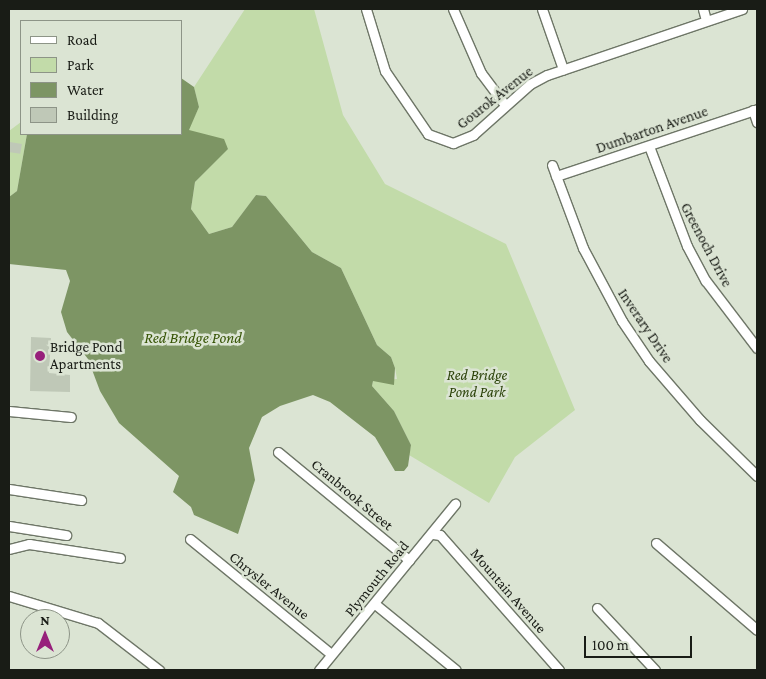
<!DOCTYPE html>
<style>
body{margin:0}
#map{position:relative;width:766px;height:679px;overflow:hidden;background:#dbe4d3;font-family:"Crimson Pro",serif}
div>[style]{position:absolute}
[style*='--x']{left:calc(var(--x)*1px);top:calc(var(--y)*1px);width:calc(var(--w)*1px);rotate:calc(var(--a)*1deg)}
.green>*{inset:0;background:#c2dba9}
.water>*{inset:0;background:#7d9564}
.building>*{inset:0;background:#bfc8b7;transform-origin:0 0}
.roads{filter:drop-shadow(1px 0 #6e7667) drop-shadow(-1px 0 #6e7667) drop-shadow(0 1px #6e7667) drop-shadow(0 -1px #6e7667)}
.minor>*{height:9px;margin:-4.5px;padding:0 4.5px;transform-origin:4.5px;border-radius:4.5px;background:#fff}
.dots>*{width:14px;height:14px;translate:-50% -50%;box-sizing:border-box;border:2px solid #dbe4d3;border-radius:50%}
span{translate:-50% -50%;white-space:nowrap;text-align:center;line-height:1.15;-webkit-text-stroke:5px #dbe4d3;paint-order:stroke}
.street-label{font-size:15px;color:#191c16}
.poi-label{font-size:15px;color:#191c16}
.left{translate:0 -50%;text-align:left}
.park-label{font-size:15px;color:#2b4209;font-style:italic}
.water-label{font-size:16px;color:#365405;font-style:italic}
.frame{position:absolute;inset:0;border:10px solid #191c16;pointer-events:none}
.legend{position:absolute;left:20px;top:20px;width:162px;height:115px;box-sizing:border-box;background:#dbe4d3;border:1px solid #8d9487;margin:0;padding:6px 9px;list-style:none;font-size:15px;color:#191c16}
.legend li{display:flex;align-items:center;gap:10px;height:25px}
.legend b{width:25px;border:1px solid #8d9487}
.north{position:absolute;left:20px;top:609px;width:50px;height:50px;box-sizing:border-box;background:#dbe4d3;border:1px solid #8d9487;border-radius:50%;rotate:0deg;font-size:14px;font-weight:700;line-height:20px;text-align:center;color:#191c16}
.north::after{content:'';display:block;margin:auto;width:18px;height:22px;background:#97207b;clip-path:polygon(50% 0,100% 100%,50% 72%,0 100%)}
.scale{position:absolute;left:584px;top:636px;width:108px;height:22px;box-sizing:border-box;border:2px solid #191c16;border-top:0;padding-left:6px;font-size:15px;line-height:18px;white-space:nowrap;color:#191c16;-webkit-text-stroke:4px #dbe4d3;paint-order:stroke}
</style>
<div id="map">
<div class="green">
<div style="clip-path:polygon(245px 9px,314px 9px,343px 115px,385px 184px,506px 244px,575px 410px,515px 457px,489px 503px,409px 455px,411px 445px,394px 411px,372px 386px,373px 381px,397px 379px,395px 368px,391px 357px,377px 345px,341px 268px,312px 252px,266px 196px,256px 195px,232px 227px,209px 234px,191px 209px,195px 182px,228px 148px,188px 130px,199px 107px,194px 87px)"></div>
<div style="clip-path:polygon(21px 122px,21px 134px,27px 134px,17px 191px,9px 197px,9px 131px)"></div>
</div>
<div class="water">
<div style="clip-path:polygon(181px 78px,194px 87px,199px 107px,189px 130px,224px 139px,228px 149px,195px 182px,191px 209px,209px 234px,232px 227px,256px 195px,266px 196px,312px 252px,341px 268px,377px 345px,391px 357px,395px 368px,394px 385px,373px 381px,372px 386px,394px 411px,411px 445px,408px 466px,404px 471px,395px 471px,375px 437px,330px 402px,313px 395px,280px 406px,262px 417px,249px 448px,255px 480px,238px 534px,194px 515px,191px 507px,173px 492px,179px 476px,119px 423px,100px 391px,88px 359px,67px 332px,61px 312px,70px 281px,66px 270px,9px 264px,9px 197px,17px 191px,27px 134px,181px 134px)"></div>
</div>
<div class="building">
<div style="left:10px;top:142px;width:12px;height:10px;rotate:9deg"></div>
<div style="clip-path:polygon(31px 337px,51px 338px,49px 373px,70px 375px,70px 392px,30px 391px)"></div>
</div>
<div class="roads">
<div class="minor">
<div style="--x:366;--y:9;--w:65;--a:73"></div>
<div style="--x:385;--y:71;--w:76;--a:55.7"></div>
<div style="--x:428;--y:134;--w:27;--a:20"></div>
<div style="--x:453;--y:143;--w:22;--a:-22"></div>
<div style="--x:473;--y:135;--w:76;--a:-41.8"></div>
<div style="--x:530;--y:84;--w:19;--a:-28"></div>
<div style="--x:547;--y:75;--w:206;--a:-18.7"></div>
<div style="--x:453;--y:9;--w:70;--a:66.4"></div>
<div style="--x:481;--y:73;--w:40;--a:53"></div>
<div style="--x:542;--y:9;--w:64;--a:70.7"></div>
<div style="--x:703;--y:9;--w:11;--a:75"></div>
<div style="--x:753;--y:110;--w:13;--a:72"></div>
<div style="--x:649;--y:146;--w:107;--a:69.2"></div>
<div style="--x:687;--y:246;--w:40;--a:62"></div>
<div style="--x:706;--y:281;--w:84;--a:52.7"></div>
<div style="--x:552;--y:165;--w:89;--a:69.5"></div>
<div style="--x:583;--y:248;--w:83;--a:61.9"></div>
<div style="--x:622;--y:321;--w:48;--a:56"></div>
<div style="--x:649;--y:361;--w:78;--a:49.2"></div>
<div style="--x:700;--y:420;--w:80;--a:44.5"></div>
<div style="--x:556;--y:176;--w:212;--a:-18.4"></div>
<div style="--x:9;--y:411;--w:62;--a:5.5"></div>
<div style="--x:278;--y:452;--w:170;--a:39.5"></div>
<div style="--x:9;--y:489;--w:73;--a:8.7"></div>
<div style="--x:9;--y:526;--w:58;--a:9"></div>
<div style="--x:433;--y:534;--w:7;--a:8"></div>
<div style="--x:440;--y:535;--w:180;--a:48.6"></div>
<div style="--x:190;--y:539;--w:182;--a:39.2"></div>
<div style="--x:656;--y:543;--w:133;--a:40.7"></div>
<div style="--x:9;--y:549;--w:21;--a:-14"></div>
<div style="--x:29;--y:544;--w:92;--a:8.7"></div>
<div style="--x:9;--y:596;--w:93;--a:16.9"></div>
<div style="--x:98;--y:623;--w:77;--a:37.6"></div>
<div style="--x:375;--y:604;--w:104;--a:39.2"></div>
<div style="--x:597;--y:608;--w:85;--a:46.9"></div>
<div style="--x:319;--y:670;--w:215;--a:-50.7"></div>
</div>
</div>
<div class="dots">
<div style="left:40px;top:356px;background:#97207b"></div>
</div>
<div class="street-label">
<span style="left:495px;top:98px;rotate:-38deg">Gourok Avenue</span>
<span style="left:652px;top:130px;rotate:-19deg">Dumbarton Avenue</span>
<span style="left:706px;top:245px;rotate:62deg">Greenoch Drive</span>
<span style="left:645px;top:326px;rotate:56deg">Inverary Drive</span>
<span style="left:352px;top:495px;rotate:40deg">Cranbrook Street</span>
<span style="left:377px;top:579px;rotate:-51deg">Plymouth Road</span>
<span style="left:269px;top:586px;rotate:39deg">Chrysler Avenue</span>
<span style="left:508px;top:591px;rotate:49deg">Mountain Avenue</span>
</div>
<div class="poi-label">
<span class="left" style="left:50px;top:356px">Bridge Pond<br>Apartments</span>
</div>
<div class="park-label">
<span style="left:477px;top:384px">Red Bridge<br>Pond Park</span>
</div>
<div class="water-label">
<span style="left:193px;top:338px">Red Bridge Pond</span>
</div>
<div class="frame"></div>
<ul class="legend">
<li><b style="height:6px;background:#fff"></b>Road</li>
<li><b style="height:14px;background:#c2dba9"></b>Park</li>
<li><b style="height:14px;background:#7d9564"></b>Water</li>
<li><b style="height:14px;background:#bfc8b7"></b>Building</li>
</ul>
<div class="north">N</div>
<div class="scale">100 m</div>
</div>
